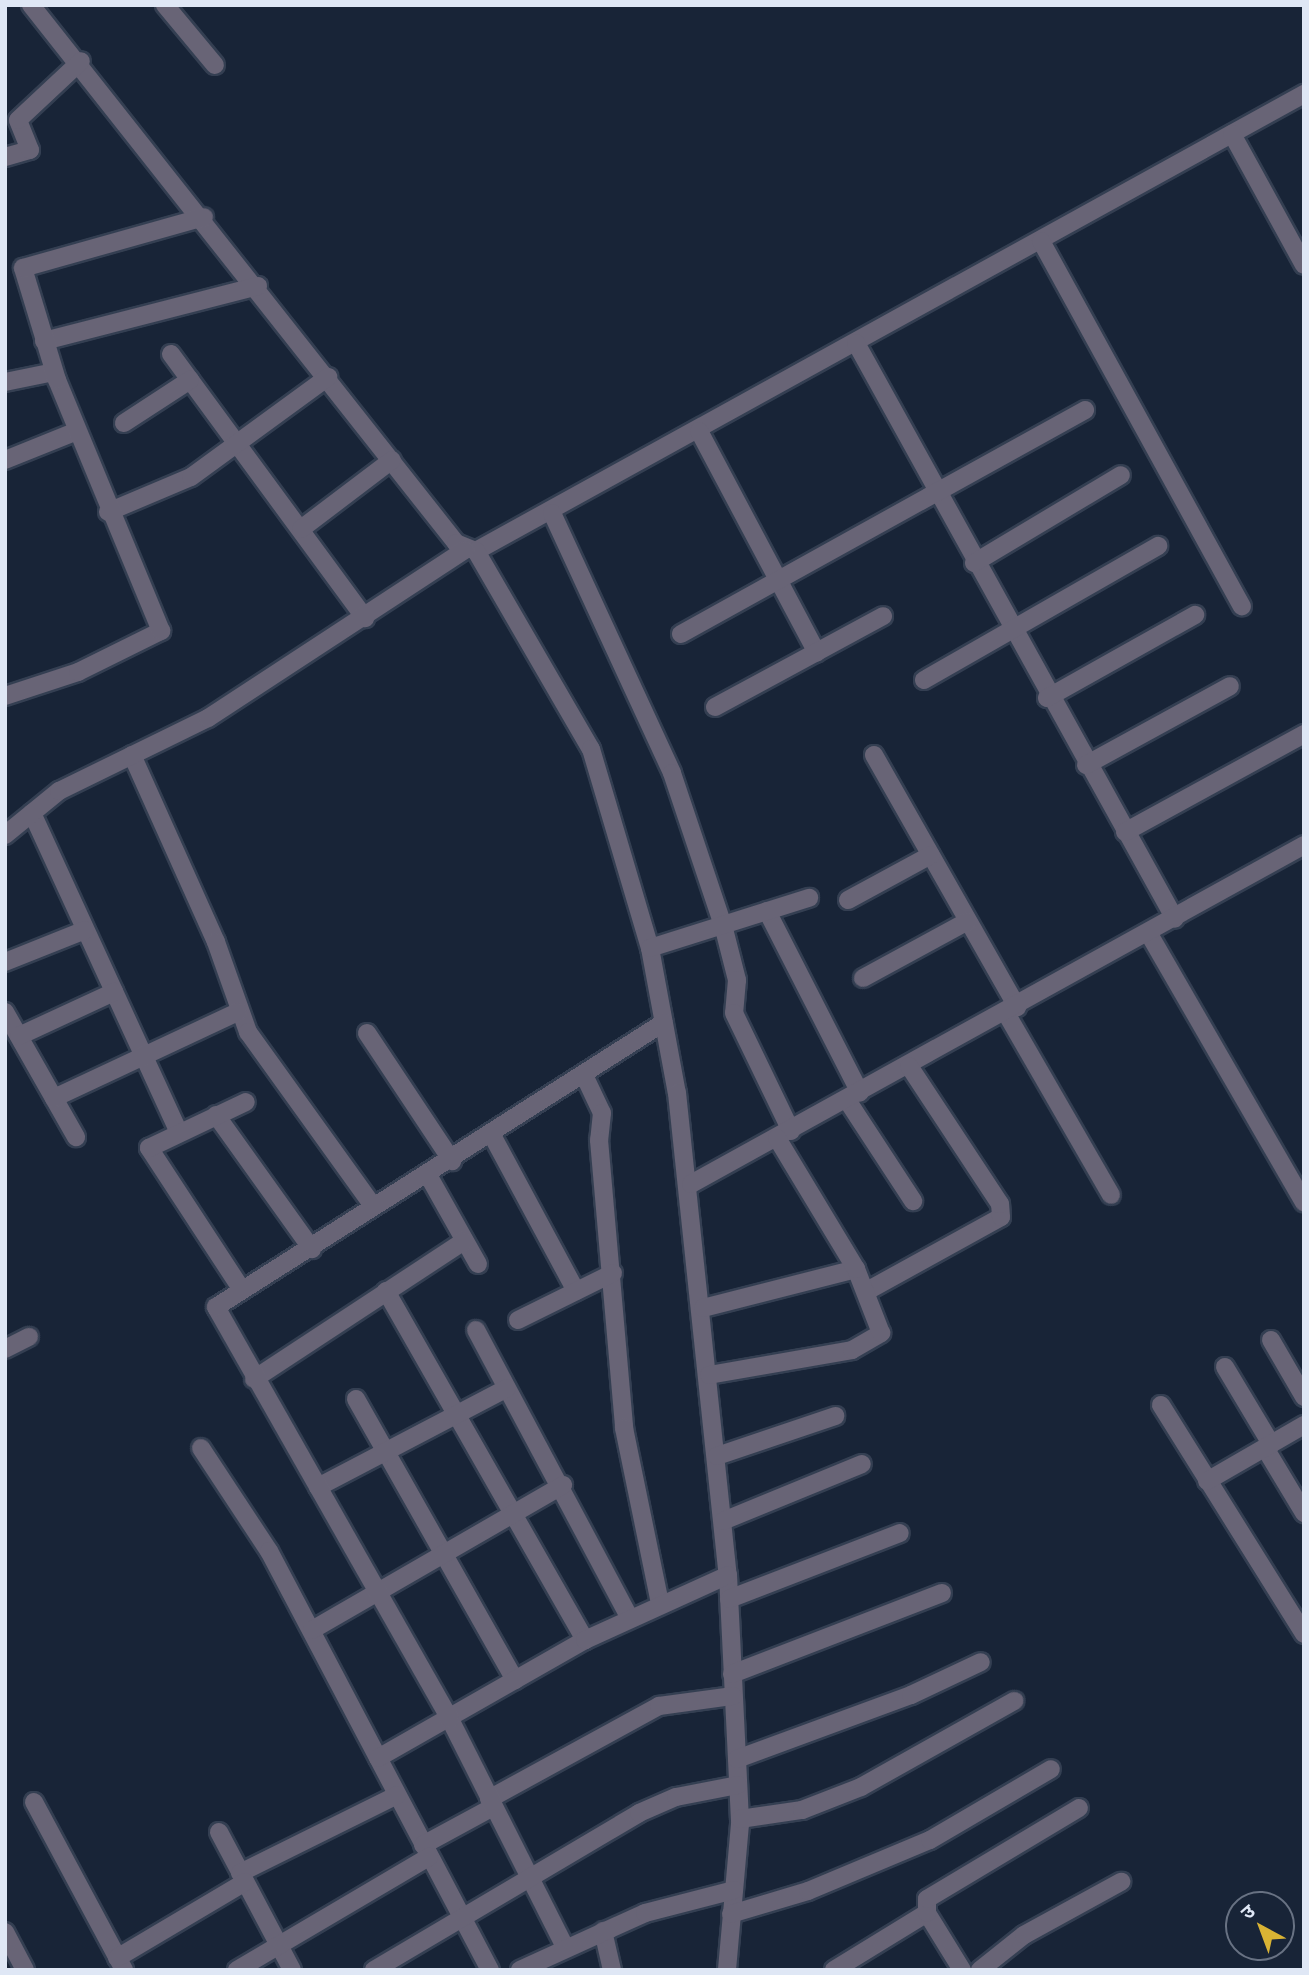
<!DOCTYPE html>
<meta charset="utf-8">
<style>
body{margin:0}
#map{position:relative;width:1309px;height:1975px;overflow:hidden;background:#182437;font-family:"Asap Condensed","Noto Sans Devanagari",sans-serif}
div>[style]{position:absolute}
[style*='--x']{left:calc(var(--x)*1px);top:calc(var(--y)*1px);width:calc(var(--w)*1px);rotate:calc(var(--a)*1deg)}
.roads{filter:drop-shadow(2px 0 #343f52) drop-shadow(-2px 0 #343f52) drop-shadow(0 2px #343f52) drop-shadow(0 -2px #343f52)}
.minor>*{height:18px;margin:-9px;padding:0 9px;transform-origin:9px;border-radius:9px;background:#686476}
span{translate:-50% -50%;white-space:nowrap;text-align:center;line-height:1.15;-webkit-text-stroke:7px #182437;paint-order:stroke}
.frame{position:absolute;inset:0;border:7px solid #dfe7f5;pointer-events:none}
.north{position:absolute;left:1225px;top:1891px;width:70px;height:70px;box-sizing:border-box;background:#182437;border:2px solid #687283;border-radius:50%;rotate:319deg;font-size:19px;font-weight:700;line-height:28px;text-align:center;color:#dfe7f5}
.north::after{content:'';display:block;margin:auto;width:24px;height:32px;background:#d9b334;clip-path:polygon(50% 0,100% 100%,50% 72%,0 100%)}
</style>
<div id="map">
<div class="roads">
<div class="minor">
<div style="--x:31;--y:5;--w:686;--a:51.69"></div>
<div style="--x:456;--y:543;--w:22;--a:22"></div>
<div style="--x:476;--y:551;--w:946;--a:-28.9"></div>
<div style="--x:165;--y:5;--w:78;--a:50.2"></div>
<div style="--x:1232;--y:134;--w:149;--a:61.2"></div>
<div style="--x:5;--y:157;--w:26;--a:-16"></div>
<div style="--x:30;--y:150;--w:32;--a:-112"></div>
<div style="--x:18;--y:120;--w:86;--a:-43.1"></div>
<div style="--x:1041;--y:241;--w:417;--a:61.2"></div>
<div style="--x:44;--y:341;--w:221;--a:-14.4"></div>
<div style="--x:856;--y:343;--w:658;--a:61.02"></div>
<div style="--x:171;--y:354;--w:328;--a:53.7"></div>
<div style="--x:5;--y:382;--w:50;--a:-11.5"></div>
<div style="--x:124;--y:423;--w:79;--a:-33.1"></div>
<div style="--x:699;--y:431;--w:251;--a:62"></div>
<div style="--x:5;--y:460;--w:78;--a:-21.9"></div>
<div style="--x:108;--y:512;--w:90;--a:-22.9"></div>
<div style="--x:191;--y:477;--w:170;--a:-36.1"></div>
<div style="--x:552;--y:513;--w:286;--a:65.2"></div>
<div style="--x:672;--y:773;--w:160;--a:71.5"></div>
<div style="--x:723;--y:925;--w:57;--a:75.7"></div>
<div style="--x:737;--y:980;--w:33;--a:95"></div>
<div style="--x:734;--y:1013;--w:131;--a:64.2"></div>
<div style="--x:301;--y:529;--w:114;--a:-37.2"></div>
<div style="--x:476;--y:551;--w:229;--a:59.9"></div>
<div style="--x:591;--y:749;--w:208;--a:73.5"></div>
<div style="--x:650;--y:948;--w:147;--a:79.5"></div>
<div style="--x:677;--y:1093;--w:485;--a:84"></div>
<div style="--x:728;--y:1575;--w:249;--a:87.2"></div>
<div style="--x:740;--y:1824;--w:147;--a:95.1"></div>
<div style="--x:974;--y:563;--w:171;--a:-30.9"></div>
<div style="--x:681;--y:634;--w:462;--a:-29"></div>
<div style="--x:924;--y:680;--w:270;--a:-29.8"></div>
<div style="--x:5;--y:696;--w:77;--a:-18.2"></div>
<div style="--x:78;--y:672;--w:93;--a:-26.3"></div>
<div style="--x:161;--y:631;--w:272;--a:-112.5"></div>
<div style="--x:57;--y:380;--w:117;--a:-106.9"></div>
<div style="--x:23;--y:268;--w:188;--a:-15.7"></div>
<div style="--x:1047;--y:698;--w:170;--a:-29.3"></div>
<div style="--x:715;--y:707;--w:191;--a:-28.4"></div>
<div style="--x:132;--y:755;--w:205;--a:65.8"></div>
<div style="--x:216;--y:942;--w:96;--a:70.4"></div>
<div style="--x:248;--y:1032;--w:214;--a:54.3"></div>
<div style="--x:874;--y:755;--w:290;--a:60.4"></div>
<div style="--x:1086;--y:765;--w:164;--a:-28.7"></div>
<div style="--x:32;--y:813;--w:350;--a:65.3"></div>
<div style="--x:1125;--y:832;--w:204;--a:-28.7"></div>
<div style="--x:5;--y:835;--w:70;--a:-39.2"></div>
<div style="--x:59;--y:791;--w:166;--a:-26.1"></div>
<div style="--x:208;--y:718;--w:307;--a:-33.2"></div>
<div style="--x:848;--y:900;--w:94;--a:-28.5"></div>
<div style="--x:767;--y:911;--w:204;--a:62.9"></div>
<div style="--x:1149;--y:934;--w:310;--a:60"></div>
<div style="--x:650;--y:948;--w:167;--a:-17.5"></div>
<div style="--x:5;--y:962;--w:86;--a:-21.8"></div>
<div style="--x:863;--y:978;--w:119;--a:-28.5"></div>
<div style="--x:5;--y:1012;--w:144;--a:60.4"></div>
<div style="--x:1006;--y:1013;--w:210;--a:60"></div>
<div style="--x:367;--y:1033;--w:154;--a:56.4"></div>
<div style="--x:19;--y:1036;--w:105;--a:-24.9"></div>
<div style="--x:584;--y:1075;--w:42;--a:64.7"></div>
<div style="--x:602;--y:1113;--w:27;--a:96"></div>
<div style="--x:599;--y:1140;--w:289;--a:85"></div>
<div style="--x:624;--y:1428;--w:179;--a:78.4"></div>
<div style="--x:54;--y:1098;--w:203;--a:-25.1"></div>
<div style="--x:847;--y:1100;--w:121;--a:56.8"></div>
<div style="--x:216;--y:1115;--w:165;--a:54.4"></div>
<div style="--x:493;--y:1137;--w:175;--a:61.7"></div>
<div style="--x:428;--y:1175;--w:102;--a:60.7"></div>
<div style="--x:691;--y:1184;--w:700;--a:-28.94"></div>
<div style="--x:242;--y:1290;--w:170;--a:-123.2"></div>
<div style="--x:149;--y:1148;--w:107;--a:-25.4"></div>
<div style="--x:386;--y:1291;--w:402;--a:60.3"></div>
<div style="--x:867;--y:1291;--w:153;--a:-28.9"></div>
<div style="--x:1001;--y:1217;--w:13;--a:-94"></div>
<div style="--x:1000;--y:1204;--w:165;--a:-123.4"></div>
<div style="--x:703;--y:1308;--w:158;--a:-14.3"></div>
<div style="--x:518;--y:1320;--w:106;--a:-26.3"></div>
<div style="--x:476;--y:1330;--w:327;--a:61.9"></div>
<div style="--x:1271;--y:1340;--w:66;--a:59.9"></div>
<div style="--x:5;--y:1349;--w:27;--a:-27"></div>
<div style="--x:1225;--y:1367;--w:90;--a:59.1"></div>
<div style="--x:709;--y:1375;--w:145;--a:-9.9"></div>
<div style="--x:852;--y:1350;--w:34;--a:-30"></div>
<div style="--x:881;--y:1333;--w:69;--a:-111.3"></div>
<div style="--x:856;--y:1269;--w:153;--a:-121.1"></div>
<div style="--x:254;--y:1379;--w:251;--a:-33.3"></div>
<div style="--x:356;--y:1399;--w:323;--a:60.5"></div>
<div style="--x:1161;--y:1405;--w:270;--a:58"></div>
<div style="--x:201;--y:1448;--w:123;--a:56.6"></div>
<div style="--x:269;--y:1551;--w:474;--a:62.2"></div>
<div style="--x:1265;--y:1448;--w:76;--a:59"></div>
<div style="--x:717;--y:1456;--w:125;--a:-18.7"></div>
<div style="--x:1207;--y:1481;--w:112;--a:-30"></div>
<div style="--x:318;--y:1487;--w:213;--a:-27.6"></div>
<div style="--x:723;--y:1521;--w:150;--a:-22.3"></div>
<div style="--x:729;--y:1599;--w:183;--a:-21.1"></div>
<div style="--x:312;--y:1630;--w:290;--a:-30"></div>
<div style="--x:732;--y:1674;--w:225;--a:-21.1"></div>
<div style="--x:378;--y:1758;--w:238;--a:-29.7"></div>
<div style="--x:585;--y:1640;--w:157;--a:-24.4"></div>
<div style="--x:737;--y:1759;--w:185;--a:-20.2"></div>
<div style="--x:911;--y:1695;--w:77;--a:-25.2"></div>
<div style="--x:489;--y:1799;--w:194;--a:-28.7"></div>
<div style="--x:659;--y:1706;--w:75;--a:-7.7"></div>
<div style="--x:34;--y:1802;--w:191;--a:61.8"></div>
<div style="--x:740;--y:1819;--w:63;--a:-8.3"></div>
<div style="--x:802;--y:1810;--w:63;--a:-21.3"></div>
<div style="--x:861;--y:1787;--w:176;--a:-29.3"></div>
<div style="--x:219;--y:1832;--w:156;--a:62.1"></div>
<div style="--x:423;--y:1845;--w:80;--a:-28.5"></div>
<div style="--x:240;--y:1873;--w:175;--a:-26.4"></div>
<div style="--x:731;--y:1914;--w:80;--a:-16.6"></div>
<div style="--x:808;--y:1891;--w:132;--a:-22.7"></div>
<div style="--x:930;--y:1840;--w:140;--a:-30.4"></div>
<div style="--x:603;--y:1931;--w:40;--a:77"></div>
<div style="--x:5;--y:1932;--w:43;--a:62.2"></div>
<div style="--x:565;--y:1947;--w:255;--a:-116.8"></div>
<div style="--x:450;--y:1719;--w:474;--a:-119.6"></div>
<div style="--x:216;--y:1307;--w:530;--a:-32.43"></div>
<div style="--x:117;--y:1958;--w:149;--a:-30.7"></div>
<div style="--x:237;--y:1970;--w:223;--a:-30.5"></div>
<div style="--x:374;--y:1970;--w:308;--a:-30.6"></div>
<div style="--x:639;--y:1813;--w:40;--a:-23.4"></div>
<div style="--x:676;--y:1797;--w:63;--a:-11"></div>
<div style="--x:520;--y:1970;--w:137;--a:-24.5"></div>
<div style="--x:645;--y:1913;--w:92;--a:-14.5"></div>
<div style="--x:834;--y:1970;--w:109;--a:-31.5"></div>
<div style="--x:962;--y:1970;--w:67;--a:-121.6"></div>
<div style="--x:927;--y:1913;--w:14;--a:-90"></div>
<div style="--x:927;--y:1899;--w:177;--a:-30.9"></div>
<div style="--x:980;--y:1970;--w:56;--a:-38.5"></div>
<div style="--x:1024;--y:1935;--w:111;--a:-28.7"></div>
</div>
</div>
<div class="frame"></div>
<div class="north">उ</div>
</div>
